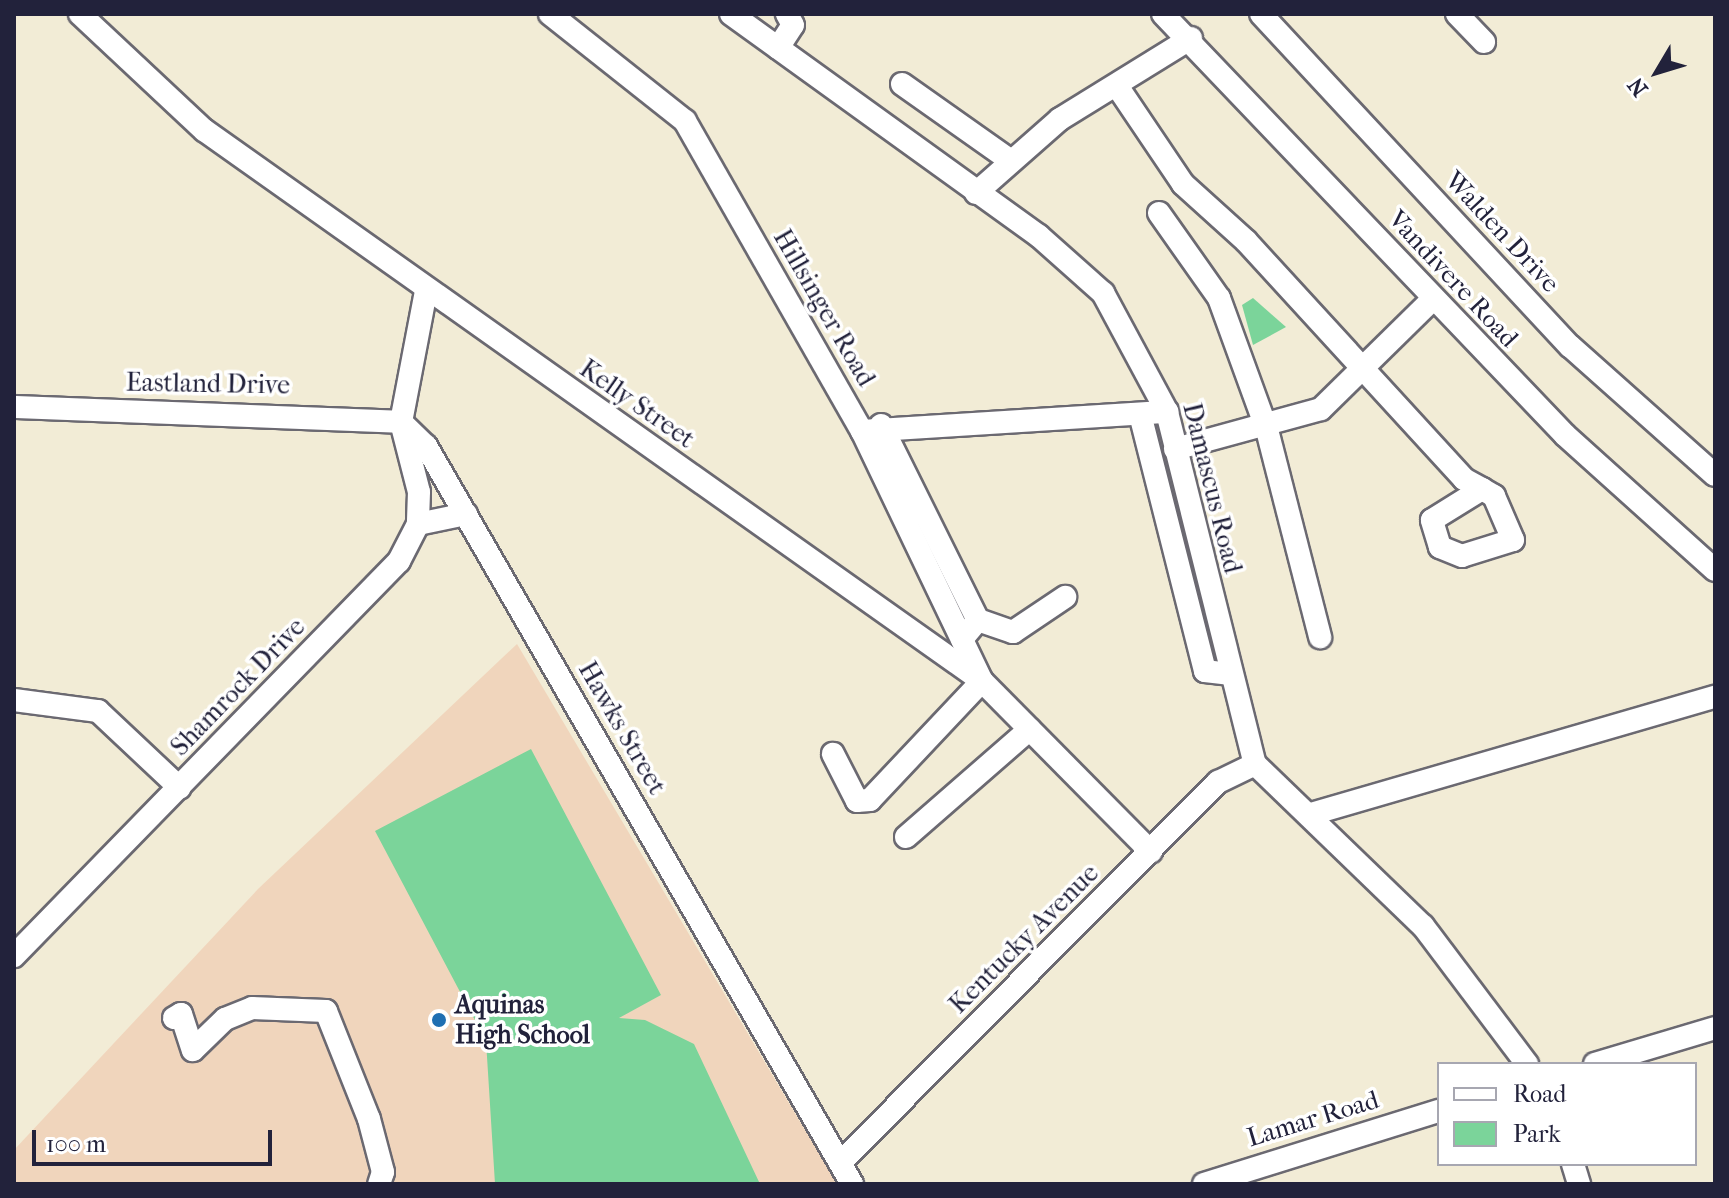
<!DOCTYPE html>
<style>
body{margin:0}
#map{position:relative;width:1729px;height:1198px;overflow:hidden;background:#f2ecd6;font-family:"IM FELL French Canon",serif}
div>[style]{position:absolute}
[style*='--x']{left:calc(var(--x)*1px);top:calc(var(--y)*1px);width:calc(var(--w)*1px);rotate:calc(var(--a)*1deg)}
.built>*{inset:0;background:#f0d5bc}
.green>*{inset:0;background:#7bd49a}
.roads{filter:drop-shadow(2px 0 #6b6971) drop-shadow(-2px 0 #6b6971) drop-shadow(0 2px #6b6971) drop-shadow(0 -2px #6b6971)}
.minor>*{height:22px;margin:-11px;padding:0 11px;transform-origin:11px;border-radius:11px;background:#fff}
.dots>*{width:22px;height:22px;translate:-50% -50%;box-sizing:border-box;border:4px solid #fff;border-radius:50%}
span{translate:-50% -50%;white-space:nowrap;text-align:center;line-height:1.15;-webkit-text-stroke:7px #fff;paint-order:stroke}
.street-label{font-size:26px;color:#22223b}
.poi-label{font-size:26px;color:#22223b;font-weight:700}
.left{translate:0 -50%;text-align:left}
.frame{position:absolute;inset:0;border:16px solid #22223b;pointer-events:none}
.legend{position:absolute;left:1437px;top:1062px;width:260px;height:104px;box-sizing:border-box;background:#fff;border:2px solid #a7a7b1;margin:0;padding:10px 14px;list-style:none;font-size:24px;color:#22223b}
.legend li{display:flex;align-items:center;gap:16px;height:40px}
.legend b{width:40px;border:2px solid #a7a7b1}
.north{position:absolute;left:1617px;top:32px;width:80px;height:80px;-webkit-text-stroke:6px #fff;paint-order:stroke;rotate:232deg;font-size:22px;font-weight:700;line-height:32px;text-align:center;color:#22223b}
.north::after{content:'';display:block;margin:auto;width:28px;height:36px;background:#22223b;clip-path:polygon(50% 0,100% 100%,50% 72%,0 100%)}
.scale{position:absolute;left:32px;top:1130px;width:240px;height:36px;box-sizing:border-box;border:4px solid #22223b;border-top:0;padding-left:10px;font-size:24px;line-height:28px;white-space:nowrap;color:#22223b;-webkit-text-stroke:6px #fff;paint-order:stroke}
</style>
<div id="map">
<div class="built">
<div style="clip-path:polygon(517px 644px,837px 1184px,14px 1184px,14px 1150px,258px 889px)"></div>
</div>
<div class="green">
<div style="clip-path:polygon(1253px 298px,1286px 327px,1253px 345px,1242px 305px)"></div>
<div style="clip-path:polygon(531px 749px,661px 995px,619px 1018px,645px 1020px,694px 1044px,760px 1184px,495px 1184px,486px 1041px,375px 831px)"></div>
</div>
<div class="roads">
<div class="minor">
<div style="--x:80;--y:14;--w:170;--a:43.1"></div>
<div style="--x:204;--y:130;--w:953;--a:35.31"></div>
<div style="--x:982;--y:681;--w:240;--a:45.3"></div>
<div style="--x:550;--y:14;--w:172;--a:38.4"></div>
<div style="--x:685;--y:121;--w:357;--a:60.3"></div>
<div style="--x:862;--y:431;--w:277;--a:64.4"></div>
<div style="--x:982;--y:681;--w:163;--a:133.3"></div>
<div style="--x:870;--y:800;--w:13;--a:176"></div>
<div style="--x:857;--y:801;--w:53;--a:-117.1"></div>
<div style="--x:731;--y:14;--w:380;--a:35.8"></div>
<div style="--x:1039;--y:236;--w:86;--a:41.7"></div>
<div style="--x:1103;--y:293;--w:135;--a:61.7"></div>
<div style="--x:1167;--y:412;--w:363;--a:76"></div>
<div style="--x:1255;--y:764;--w:233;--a:44"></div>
<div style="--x:1423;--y:926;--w:173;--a:53"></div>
<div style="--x:1163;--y:14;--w:582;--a:46.32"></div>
<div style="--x:1565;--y:435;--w:202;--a:42"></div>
<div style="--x:1261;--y:14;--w:454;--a:47.1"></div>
<div style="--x:1570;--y:346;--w:194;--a:41.7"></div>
<div style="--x:1457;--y:14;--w:39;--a:46"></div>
<div style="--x:778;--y:48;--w:27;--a:-57"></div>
<div style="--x:793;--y:25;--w:13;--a:-119"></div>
<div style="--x:902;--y:84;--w:133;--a:35.2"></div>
<div style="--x:1117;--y:86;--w:118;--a:56"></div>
<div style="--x:1183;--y:184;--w:85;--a:42.1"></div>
<div style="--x:1246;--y:241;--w:323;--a:47.5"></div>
<div style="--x:1464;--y:479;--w:21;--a:29"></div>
<div style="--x:1482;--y:489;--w:14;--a:30"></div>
<div style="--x:1494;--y:496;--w:48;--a:66.6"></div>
<div style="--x:1513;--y:540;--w:53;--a:162.6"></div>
<div style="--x:1462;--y:556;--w:24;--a:-158"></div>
<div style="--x:1440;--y:547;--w:28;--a:-107"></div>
<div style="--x:1432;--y:520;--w:59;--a:-31.8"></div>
<div style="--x:976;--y:193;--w:112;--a:-41.4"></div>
<div style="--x:1060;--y:119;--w:154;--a:-31.7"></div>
<div style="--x:1159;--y:213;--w:104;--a:54.8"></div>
<div style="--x:1219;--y:298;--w:140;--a:70"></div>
<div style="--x:1267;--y:430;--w:214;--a:75.6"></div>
<div style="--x:426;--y:291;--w:133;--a:100.8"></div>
<div style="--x:401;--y:422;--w:35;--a:44"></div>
<div style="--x:426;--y:446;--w:852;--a:60"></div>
<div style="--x:14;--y:407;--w:387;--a:2.2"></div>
<div style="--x:401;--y:422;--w:72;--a:75.6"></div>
<div style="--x:419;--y:492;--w:32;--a:92"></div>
<div style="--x:418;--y:524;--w:42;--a:117.2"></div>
<div style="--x:399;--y:561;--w:552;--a:134.27"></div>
<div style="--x:1141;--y:418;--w:261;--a:75.8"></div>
<div style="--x:1205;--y:671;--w:24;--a:7"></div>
<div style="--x:881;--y:425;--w:218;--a:63.6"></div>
<div style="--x:978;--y:620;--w:25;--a:130"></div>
<div style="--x:862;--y:431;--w:306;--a:-3.6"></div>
<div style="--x:1175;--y:449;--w:151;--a:-15.3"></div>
<div style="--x:1321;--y:409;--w:156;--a:-44.5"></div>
<div style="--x:418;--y:524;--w:49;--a:-11.8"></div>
<div style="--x:978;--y:620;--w:37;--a:19"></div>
<div style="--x:1013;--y:632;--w:63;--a:-33.9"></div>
<div style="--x:14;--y:700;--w:85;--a:7.5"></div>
<div style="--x:98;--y:711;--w:112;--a:43.2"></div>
<div style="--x:1311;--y:814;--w:421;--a:-16.2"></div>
<div style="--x:906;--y:837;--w:164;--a:-41.1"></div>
<div style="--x:174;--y:1018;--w:8;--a:-30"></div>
<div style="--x:181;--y:1014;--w:38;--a:72"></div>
<div style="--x:193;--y:1050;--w:45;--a:-44.1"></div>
<div style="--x:225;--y:1019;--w:29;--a:-22"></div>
<div style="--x:252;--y:1008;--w:74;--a:2.3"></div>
<div style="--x:326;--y:1011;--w:116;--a:68.3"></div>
<div style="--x:369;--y:1119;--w:55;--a:75.2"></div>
<div style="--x:383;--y:1172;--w:13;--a:108"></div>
<div style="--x:1595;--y:1064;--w:125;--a:-16.7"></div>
<div style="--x:840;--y:1163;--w:537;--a:-45.23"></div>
<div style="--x:1218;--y:782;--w:41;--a:-25.9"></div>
<div style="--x:1573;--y:1164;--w:21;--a:73"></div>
<div style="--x:1204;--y:1184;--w:246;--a:-17.3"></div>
</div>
</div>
<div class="dots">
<div style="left:439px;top:1020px;background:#1f6fb2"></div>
</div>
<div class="street-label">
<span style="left:1502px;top:232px;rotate:47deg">Walden Drive</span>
<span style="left:1453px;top:279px;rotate:47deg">Vandivere Road</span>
<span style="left:824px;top:308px;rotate:60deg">Hillsinger Road</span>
<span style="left:208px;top:384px;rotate:1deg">Eastland Drive</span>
<span style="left:637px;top:404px;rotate:35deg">Kelly Street</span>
<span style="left:1212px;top:488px;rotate:76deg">Damascus Road</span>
<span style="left:238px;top:687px;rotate:-46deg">Shamrock Drive</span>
<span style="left:622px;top:728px;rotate:60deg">Hawks Street</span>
<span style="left:1024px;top:939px;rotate:-45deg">Kentucky Avenue</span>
<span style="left:1313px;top:1119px;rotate:-17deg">Lamar Road</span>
</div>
<div class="poi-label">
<span class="left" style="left:455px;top:1020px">Aquinas<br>High School</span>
</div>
<div class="frame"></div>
<ul class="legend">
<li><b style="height:10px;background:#fff"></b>Road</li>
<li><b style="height:22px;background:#7bd49a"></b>Park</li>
</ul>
<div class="north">N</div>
<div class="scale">100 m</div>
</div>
